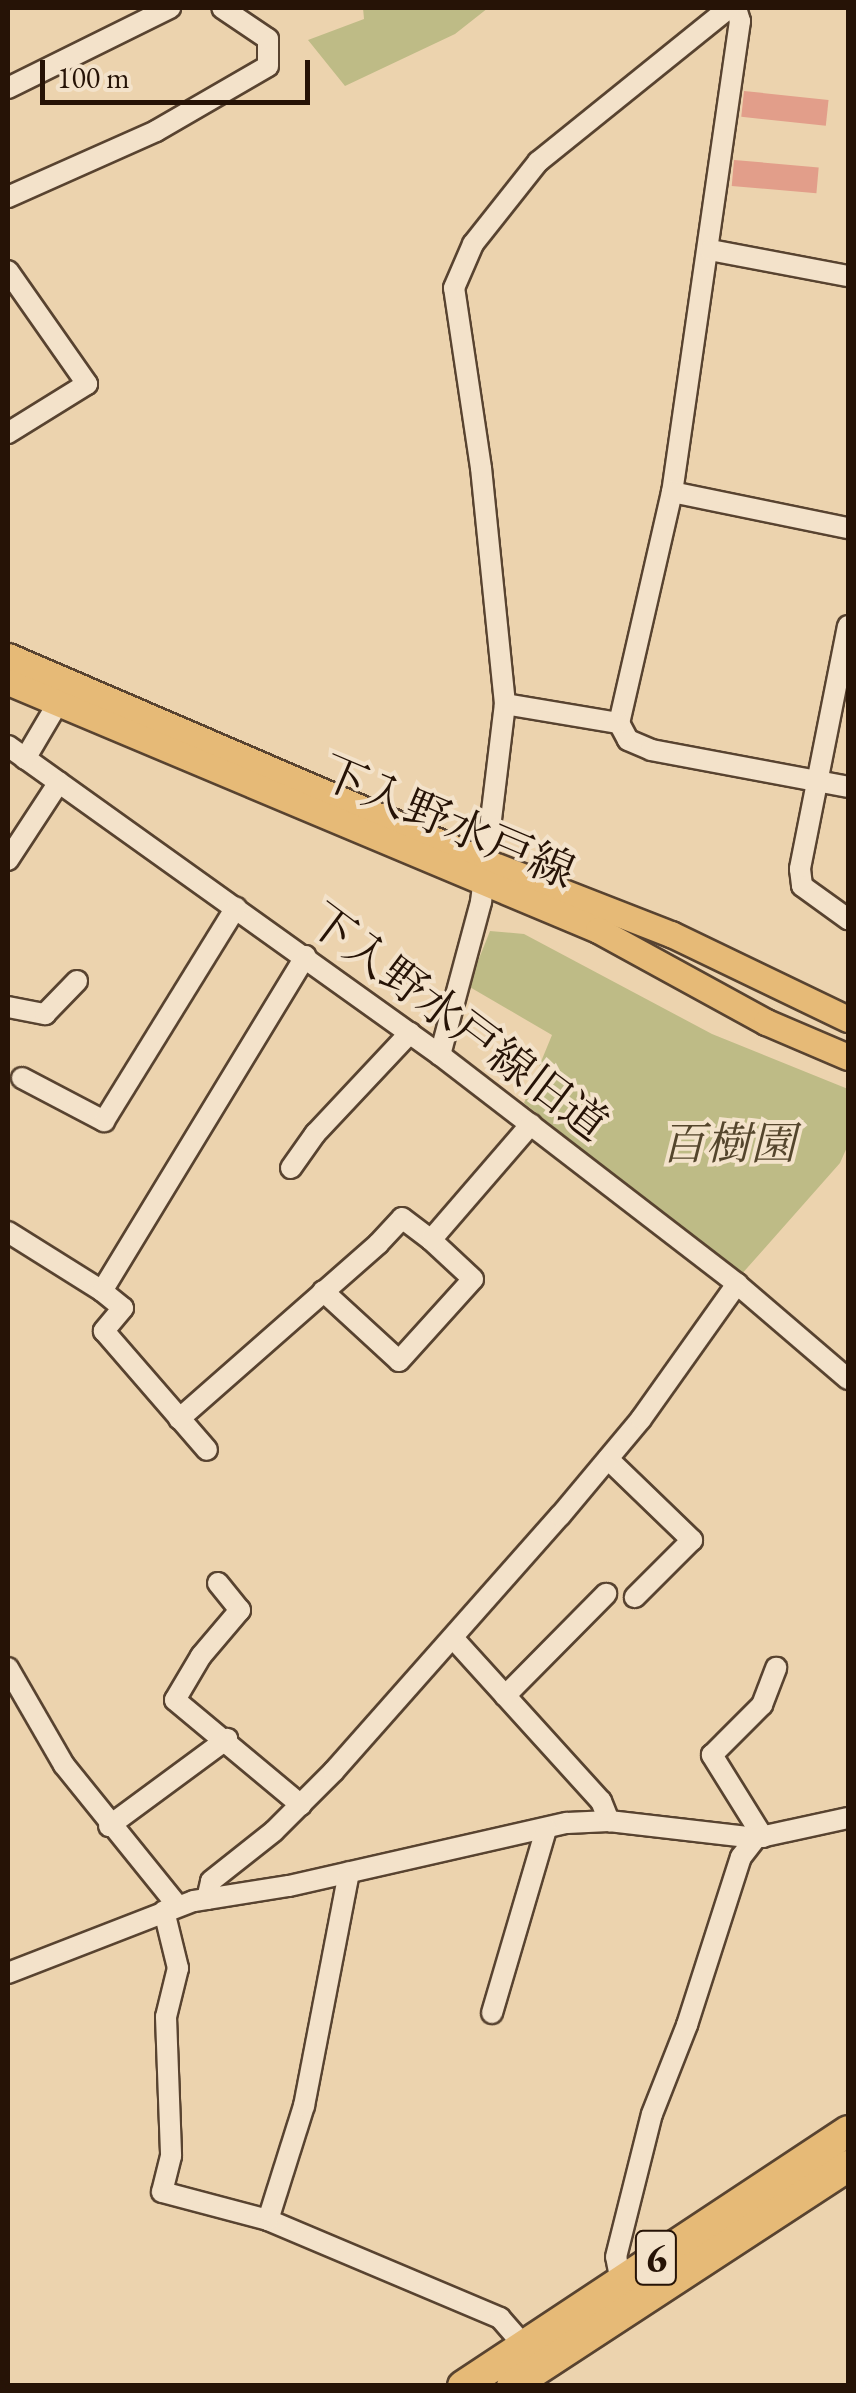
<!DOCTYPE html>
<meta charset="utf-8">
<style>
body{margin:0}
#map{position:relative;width:856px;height:2393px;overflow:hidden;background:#ecd3ae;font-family:"EB Garamond","Noto Serif JP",serif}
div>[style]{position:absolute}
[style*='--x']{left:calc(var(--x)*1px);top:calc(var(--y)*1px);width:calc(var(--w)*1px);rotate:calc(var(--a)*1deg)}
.green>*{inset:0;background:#bebb86}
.building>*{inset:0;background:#e29e8a;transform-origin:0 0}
.roads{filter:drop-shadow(2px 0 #584330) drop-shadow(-2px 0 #584330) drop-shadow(0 2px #584330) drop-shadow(0 -2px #584330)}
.minor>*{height:20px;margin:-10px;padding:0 10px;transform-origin:10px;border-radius:10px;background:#f3e2ca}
.major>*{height:25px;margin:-12.5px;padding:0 12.5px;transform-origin:12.5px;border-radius:12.5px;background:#e6ba77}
.highway>*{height:30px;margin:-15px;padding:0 15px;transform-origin:15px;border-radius:15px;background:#e6ba77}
span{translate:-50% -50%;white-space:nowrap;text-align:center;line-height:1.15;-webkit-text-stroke:8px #f3e2ca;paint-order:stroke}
.shield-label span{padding:2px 8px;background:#f3e2ca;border:2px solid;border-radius:8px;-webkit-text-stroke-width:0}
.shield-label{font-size:42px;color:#261306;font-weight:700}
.street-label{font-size:45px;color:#261306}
.park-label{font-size:45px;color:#54452c;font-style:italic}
.frame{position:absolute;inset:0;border:10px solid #261306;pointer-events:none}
.scale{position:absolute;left:40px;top:60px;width:270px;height:45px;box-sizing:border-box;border:5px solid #261306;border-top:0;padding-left:12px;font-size:30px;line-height:35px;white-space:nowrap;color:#261306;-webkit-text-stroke:8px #f3e2ca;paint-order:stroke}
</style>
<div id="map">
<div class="green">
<div style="clip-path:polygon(363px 8px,488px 8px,455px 34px,345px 86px,308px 40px,364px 19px)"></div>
<div style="clip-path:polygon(490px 931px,524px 934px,712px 1034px,848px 1089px,848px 1145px,840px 1163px,740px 1276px,524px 1103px,552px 1035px,468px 986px)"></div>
</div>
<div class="building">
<div style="left:744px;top:91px;width:85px;height:26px;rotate:6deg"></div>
<div style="left:734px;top:160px;width:85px;height:26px;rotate:5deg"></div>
</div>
<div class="roads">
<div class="minor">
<div style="--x:736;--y:8;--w:14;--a:73"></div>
<div style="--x:740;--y:21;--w:476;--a:98.2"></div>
<div style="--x:672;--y:492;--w:237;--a:102.9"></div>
<div style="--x:619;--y:723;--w:19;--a:62"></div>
<div style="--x:628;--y:740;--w:25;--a:23"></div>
<div style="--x:651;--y:750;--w:200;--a:10.6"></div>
<div style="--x:8;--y:88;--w:181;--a:-26.3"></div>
<div style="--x:8;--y:197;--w:162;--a:-24"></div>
<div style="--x:156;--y:131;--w:129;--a:-30.1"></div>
<div style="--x:268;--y:66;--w:27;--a:-90"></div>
<div style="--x:268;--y:39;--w:55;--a:-146"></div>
<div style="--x:710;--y:250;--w:140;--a:10.7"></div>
<div style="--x:8;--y:271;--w:138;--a:55"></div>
<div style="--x:87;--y:384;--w:93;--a:148.2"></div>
<div style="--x:672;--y:492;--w:180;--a:11.6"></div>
<div style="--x:848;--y:626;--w:248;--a:101.2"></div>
<div style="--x:800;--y:869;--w:17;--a:83"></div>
<div style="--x:802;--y:886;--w:57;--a:35.7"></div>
<div style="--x:505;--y:704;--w:116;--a:9.5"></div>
<div style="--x:8;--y:746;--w:531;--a:35.58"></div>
<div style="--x:440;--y:1055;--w:375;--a:37.6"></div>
<div style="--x:737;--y:1284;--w:146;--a:40.6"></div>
<div style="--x:25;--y:759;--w:65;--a:-59.5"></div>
<div style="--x:8;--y:860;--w:93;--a:-56.8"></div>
<div style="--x:8;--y:1007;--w:38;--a:11"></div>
<div style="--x:45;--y:1014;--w:46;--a:-45.9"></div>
<div style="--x:440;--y:1055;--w:158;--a:-75"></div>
<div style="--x:481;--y:902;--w:199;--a:-83.1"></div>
<div style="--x:505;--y:704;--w:237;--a:-95.8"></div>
<div style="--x:481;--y:468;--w:182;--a:-98.5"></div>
<div style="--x:454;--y:288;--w:48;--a:-66.6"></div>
<div style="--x:473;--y:244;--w:105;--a:-51.6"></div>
<div style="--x:538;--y:162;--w:245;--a:-38.9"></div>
<div style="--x:22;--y:1078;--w:93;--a:27.7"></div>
<div style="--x:104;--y:1121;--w:251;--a:-58.3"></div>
<div style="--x:291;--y:1168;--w:42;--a:-54.8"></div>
<div style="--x:315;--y:1134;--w:139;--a:-46.8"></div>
<div style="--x:8;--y:1232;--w:111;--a:32.1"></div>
<div style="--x:102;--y:1291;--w:392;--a:-58.7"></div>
<div style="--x:102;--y:1291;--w:27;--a:39"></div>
<div style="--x:123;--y:1308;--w:30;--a:130"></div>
<div style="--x:104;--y:1331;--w:157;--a:49.1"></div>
<div style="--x:323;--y:1291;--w:103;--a:42.6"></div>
<div style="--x:399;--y:1361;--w:110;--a:-47.9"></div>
<div style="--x:473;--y:1279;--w:57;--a:-137.1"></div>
<div style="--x:179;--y:1419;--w:265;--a:-41.3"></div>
<div style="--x:378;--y:1244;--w:35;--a:-47"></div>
<div style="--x:402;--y:1218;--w:36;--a:37"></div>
<div style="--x:431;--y:1240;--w:153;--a:-49.2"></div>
<div style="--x:608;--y:1459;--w:117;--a:44"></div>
<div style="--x:692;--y:1540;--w:81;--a:135"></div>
<div style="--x:218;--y:1583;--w:35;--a:51"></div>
<div style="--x:240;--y:1610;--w:60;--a:130.3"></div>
<div style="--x:201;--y:1656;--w:51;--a:120.6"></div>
<div style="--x:175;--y:1700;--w:164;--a:39.8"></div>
<div style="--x:453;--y:1638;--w:220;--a:47.8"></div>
<div style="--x:601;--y:1801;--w:22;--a:68"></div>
<div style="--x:8;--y:1668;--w:112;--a:60"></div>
<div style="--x:64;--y:1765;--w:180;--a:51.1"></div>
<div style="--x:505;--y:1696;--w:144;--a:-45.3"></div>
<div style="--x:109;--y:1826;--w:147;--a:-36.4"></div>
<div style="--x:763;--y:1837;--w:97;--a:-121.9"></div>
<div style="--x:712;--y:1755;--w:71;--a:-45"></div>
<div style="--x:762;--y:1705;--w:40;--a:-69"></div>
<div style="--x:207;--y:1899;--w:18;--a:-77"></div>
<div style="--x:211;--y:1881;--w:80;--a:-38.4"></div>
<div style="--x:274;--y:1831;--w:85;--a:-45"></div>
<div style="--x:334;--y:1771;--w:341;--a:-48.5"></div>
<div style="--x:560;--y:1516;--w:126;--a:-50.1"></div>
<div style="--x:641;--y:1419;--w:166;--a:-54.6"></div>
<div style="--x:164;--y:1911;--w:59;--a:76.2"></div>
<div style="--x:178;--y:1968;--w:50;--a:103.8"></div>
<div style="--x:166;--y:2017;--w:139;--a:87.9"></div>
<div style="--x:171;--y:2156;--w:37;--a:104"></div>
<div style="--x:162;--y:2192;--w:110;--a:14.8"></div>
<div style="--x:268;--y:2220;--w:252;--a:22.9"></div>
<div style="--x:500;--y:2318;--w:37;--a:49"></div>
<div style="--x:8;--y:1973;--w:199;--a:-21.2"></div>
<div style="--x:194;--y:1901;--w:96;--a:-9"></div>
<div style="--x:289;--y:1886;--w:285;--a:-12.8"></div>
<div style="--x:567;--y:1823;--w:42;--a:-2.7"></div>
<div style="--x:609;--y:1821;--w:148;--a:6.6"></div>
<div style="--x:756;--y:1838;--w:94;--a:-12.3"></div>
<div style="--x:492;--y:2013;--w:192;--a:-73.6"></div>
<div style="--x:268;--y:2220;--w:120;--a:-72.5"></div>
<div style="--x:304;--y:2106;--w:238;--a:-79.1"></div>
<div style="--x:621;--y:2282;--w:25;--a:-101"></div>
<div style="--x:616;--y:2257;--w:147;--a:-75.9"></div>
<div style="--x:652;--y:2114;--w:96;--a:-68.5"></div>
<div style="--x:687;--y:2025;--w:176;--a:-72.2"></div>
<div style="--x:741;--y:1857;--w:24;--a:-52"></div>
</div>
<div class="major">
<div style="--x:8;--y:656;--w:520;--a:23.31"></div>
<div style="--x:486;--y:862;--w:199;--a:21.3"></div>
<div style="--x:671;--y:934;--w:196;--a:25.7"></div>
<div style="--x:8;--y:682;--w:640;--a:22.8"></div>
<div style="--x:598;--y:930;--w:192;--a:28.7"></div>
<div style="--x:766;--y:1022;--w:89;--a:23.1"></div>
</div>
<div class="highway">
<div style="--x:463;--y:2386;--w:462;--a:-33.5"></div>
<div style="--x:512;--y:2386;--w:402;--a:-33.2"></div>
</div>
</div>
<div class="shield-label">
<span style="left:656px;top:2258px">6</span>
</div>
<div class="street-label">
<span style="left:448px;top:822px;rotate:23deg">下入野水戸線</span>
<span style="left:458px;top:1022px;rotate:37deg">下入野水戸線旧道</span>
</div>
<div class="park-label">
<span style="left:728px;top:1144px">百樹園</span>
</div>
<div class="frame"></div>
<div class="scale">100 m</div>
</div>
